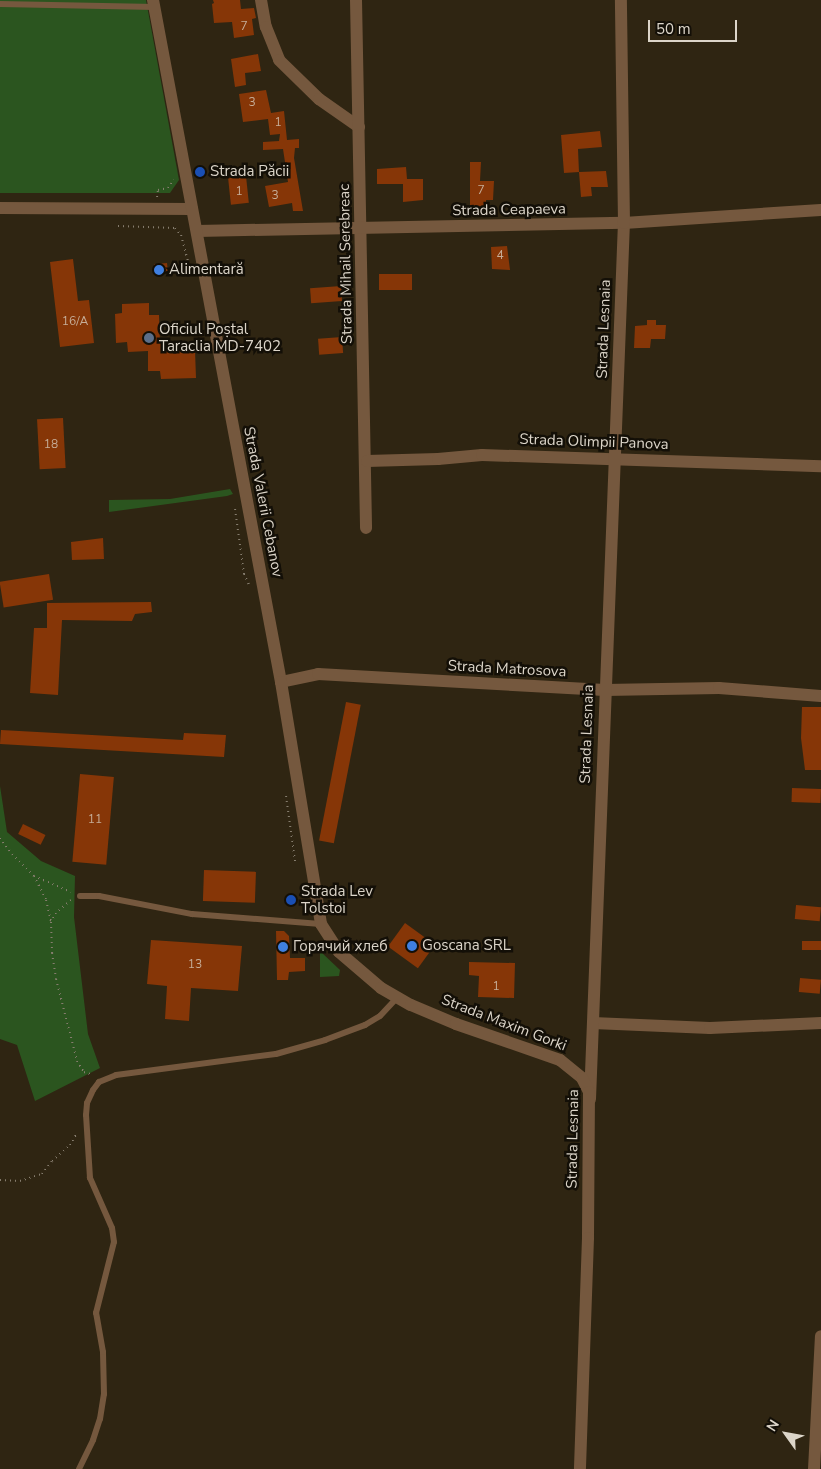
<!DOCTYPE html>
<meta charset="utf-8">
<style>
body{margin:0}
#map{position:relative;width:821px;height:1469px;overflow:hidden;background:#2f2512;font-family:"Nunito Sans",sans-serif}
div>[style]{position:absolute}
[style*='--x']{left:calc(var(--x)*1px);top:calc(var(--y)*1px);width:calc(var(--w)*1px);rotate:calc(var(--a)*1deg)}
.green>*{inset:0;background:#2b551f}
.building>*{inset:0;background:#863607;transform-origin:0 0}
.path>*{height:2px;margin-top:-1px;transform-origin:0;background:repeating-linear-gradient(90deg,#867d6e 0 1px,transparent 0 5px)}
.service>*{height:6px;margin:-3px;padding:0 3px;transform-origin:3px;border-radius:3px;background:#75583e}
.minor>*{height:12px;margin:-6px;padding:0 6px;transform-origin:6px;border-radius:6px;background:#75583e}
.tertiary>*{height:12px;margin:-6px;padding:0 6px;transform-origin:6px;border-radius:6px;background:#75583e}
.dots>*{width:14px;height:14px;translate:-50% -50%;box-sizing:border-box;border:2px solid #130f07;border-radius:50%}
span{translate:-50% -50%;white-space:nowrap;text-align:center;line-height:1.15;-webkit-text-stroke:5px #130f07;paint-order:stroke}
.number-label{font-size:12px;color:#c6ad98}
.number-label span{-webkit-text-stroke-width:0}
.poi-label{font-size:15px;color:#dcd5c9}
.left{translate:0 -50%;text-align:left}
.street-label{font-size:15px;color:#dcd5c9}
.north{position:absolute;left:761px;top:1409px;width:50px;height:50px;-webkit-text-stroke:4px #130f07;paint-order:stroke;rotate:302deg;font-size:14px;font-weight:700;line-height:20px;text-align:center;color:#dcd5c9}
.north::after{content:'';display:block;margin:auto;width:18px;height:22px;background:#dcd5c9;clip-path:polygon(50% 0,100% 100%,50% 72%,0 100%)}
.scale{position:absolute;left:648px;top:20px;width:89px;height:22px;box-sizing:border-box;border:2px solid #dcd5c9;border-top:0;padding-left:6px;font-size:15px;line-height:18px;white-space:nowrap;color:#dcd5c9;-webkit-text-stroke:4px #130f07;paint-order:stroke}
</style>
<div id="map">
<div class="green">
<div style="clip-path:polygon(0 0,146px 0,179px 180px,170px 193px,0 193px)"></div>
<div style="clip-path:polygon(230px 489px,233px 494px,227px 496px,109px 512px,109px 500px,170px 499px)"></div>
<div style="clip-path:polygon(0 786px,7px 832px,41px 861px,75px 876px,74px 917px,88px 1034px,100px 1068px,35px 1101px,17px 1045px,0 1039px)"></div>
<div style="clip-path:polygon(320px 951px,340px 970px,339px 976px,320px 977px)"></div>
</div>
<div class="building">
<div style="clip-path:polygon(213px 0,240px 0,241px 9px,254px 8px,256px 18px,252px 19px,254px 35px,234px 38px,232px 22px,214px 23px,212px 4px,214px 3px)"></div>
<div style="clip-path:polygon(258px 54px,261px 71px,245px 73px,246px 85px,235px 87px,231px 59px)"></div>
<div style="clip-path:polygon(266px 90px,271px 113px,284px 111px,287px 140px,299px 139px,299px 148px,295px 148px,294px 158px,303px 211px,293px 211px,292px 203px,269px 207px,265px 186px,288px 182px,283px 149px,263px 150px,263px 142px,279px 141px,280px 134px,270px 135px,268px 119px,243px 122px,239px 94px)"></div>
<div style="clip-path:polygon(600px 131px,602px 147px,578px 149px,579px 172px,564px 173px,561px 135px)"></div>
<div style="clip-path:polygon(470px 162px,481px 162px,480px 181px,494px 181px,493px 200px,486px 200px,486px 210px,470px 210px)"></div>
<div style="clip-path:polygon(406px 167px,407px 179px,423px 179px,423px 200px,403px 202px,403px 184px,377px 184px,377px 169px)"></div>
<div style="clip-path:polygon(606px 171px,608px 187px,591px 187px,592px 196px,581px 197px,579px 172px)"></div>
<div style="left:246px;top:176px;width:27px;height:18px;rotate:84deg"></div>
<div style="clip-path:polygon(507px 246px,510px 270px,492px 269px,491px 247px)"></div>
<div style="clip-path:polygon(73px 259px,78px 301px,89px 300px,94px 343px,60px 347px,50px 262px)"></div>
<div style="left:167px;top:263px;width:10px;height:13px;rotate:84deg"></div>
<div style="left:379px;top:274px;width:33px;height:16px"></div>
<div style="left:341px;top:286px;width:15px;height:31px;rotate:86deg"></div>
<div style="clip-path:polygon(149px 303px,149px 315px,159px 315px,160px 342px,183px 341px,183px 350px,195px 350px,196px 378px,161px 379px,160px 371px,148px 371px,148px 351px,128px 352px,127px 342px,116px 343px,115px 314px,122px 313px,122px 304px)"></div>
<div style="clip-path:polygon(647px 320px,656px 320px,656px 325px,666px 325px,665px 339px,651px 339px,650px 348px,634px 348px,635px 326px,647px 325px)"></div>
<div style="left:342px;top:337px;width:16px;height:24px;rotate:86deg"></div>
<div style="left:63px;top:418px;width:50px;height:26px;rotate:87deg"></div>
<div style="clip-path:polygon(103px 538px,104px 559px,72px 560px,71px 542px)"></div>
<div style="left:49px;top:574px;width:26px;height:50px;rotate:81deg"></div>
<div style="clip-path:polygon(151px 602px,152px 612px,135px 614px,132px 621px,62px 620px,58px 695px,30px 693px,34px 628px,47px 628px,47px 603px)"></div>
<div style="left:346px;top:702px;width:15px;height:141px;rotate:11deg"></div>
<div style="clip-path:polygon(802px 707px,821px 707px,821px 770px,805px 770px,801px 738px)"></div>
<div style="clip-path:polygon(1px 730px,183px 740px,184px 733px,226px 735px,224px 757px,0 744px)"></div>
<div style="left:80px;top:774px;width:34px;height:88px;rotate:5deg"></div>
<div style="left:792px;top:788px;width:29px;height:14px;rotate:2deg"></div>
<div style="left:23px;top:824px;width:25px;height:11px;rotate:26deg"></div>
<div style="left:204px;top:870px;width:52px;height:31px;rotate:2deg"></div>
<div style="left:796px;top:905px;width:25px;height:14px;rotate:5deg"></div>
<div style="left:405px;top:923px;width:37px;height:29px;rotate:36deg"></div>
<div style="clip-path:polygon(276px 931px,284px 931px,289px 936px,290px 958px,305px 958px,305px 971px,289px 972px,288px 980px,277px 980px)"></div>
<div style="clip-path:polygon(151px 940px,242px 946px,238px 991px,191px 988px,189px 1021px,165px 1019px,167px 986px,147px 984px)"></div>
<div style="left:802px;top:941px;width:19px;height:9px"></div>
<div style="clip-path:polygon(469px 962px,515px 963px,514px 998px,478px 997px,479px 976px,469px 975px)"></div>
<div style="left:800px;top:978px;width:21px;height:14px;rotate:5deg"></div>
</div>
<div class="path">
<div style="--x:157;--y:197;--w:7;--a:-82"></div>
<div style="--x:158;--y:190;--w:10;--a:-11"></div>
<div style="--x:168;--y:188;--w:10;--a:-53"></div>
<div style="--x:118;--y:226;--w:57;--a:2"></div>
<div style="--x:175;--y:228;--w:9;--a:49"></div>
<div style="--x:181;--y:235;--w:34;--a:75"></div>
<div style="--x:235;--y:509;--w:66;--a:82.1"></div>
<div style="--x:244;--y:574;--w:14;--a:65"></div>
<div style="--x:286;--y:796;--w:66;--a:82.1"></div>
<div style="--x:0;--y:838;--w:20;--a:53"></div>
<div style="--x:12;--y:854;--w:31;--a:45"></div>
<div style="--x:34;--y:876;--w:27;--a:63"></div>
<div style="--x:46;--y:900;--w:22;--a:77"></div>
<div style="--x:34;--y:876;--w:40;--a:23.4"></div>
<div style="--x:71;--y:900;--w:20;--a:139"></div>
<div style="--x:56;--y:913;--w:10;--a:119"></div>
<div style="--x:51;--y:922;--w:31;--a:88"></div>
<div style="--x:52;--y:953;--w:26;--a:81"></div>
<div style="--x:56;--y:979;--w:85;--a:75.6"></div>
<div style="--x:77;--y:1061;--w:13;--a:58"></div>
<div style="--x:84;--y:1072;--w:9;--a:18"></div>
<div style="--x:0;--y:1180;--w:20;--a:3"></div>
<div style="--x:20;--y:1181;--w:23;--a:-18"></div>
<div style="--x:42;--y:1174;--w:16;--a:-52"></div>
<div style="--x:52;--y:1161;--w:24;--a:-42"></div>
<div style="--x:70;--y:1145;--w:14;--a:-60"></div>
</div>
<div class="service">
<div style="--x:0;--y:4;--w:155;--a:1.1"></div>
<div style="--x:80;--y:896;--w:19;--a:0"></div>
<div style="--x:99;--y:896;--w:95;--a:11"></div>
<div style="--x:192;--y:914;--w:129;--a:4.4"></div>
<div style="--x:79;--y:1469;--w:32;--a:-64"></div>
<div style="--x:93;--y:1440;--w:22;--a:-72"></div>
<div style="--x:100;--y:1419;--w:25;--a:-81"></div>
<div style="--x:104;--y:1394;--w:42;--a:-91.4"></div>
<div style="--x:103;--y:1352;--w:40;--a:-100"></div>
<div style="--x:96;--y:1313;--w:73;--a:-75.8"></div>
<div style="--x:114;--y:1242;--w:14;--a:-98"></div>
<div style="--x:112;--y:1228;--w:55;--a:-113.7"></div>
<div style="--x:90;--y:1178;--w:63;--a:-93.6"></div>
<div style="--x:86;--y:1115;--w:12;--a:-85"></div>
<div style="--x:87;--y:1103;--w:14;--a:-65"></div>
<div style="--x:93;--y:1090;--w:10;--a:-53"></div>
<div style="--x:99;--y:1082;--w:18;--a:-22"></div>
<div style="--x:116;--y:1075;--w:161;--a:-7.5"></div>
<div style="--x:276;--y:1054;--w:51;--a:-15.9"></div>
<div style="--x:325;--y:1040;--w:43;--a:-20.6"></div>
<div style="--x:365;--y:1025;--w:17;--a:-31"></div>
<div style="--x:380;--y:1016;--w:26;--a:-47"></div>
</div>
<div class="minor">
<div style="--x:261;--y:0;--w:27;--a:80"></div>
<div style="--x:266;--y:27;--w:35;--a:68"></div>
<div style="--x:279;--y:60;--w:56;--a:44.3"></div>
<div style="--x:319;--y:99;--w:49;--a:35"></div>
<div style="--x:356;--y:0;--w:528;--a:88.91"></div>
<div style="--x:0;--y:208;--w:192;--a:0.3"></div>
<div style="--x:197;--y:231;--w:427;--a:-1.1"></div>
<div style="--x:624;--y:223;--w:197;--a:-3.8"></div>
<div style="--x:367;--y:461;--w:71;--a:-1.6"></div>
<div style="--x:438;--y:459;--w:44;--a:-5.2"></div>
<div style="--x:482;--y:455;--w:339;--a:1.9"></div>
<div style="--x:281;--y:682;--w:38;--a:-12"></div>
<div style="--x:318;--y:674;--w:287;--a:3.2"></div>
<div style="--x:605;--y:690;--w:114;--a:-1"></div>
<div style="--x:719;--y:688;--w:102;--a:4.5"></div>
<div style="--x:593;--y:1023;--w:117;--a:2.4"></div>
<div style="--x:710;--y:1028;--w:111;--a:-2.6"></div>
<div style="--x:590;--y:1099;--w:877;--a:-87.78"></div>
<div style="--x:624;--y:223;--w:223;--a:-90.8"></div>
<div style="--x:814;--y:1469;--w:133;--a:-87"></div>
</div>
<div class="tertiary">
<div style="--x:153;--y:0;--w:694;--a:79.37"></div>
<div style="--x:281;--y:682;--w:245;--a:80.6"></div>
<div style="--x:321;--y:924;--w:33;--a:57"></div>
<div style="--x:339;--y:952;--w:55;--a:40.6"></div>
<div style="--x:381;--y:988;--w:34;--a:30"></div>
<div style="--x:411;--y:1005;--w:49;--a:22.9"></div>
<div style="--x:456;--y:1024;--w:110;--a:19.1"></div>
<div style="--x:560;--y:1060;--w:28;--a:39"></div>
<div style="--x:582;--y:1078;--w:16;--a:63"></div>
<div style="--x:589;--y:1092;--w:146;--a:90.4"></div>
<div style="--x:588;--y:1238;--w:231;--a:92"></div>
</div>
<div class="dots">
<div style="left:200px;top:172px;background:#1a4fb4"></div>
<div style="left:159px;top:270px;background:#3f7fe0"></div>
<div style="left:149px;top:338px;background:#5c6f8a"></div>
<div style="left:291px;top:900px;background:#1a4fb4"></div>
<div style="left:412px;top:946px;background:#3f7fe0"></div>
<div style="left:283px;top:947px;background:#3f7fe0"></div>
</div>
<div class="number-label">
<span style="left:244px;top:27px">7</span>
<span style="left:252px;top:103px">3</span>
<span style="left:278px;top:123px">1</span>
<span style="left:481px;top:191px">7</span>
<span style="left:239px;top:192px">1</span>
<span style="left:275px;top:196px">3</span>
<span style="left:500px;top:256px">4</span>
<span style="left:75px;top:322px">16/A</span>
<span style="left:51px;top:445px">18</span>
<span style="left:95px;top:820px">11</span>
<span style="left:195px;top:965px">13</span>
<span style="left:496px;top:987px">1</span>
</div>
<div class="poi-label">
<span class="left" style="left:210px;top:172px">Strada Păcii</span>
<span class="left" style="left:169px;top:270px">Alimentară</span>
<span class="left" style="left:159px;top:338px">Oficiul Poștal<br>Taraclia MD-7402</span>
<span class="left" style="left:301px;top:900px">Strada Lev<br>Tolstoi</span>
<span class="left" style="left:422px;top:946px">Goscana SRL</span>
<span class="left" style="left:293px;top:947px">Горячий хлеб</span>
</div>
<div class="street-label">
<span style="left:509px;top:210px;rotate:-1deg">Strada Ceapaeva</span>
<span style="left:346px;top:264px;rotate:-91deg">Strada Mihail Serebreac</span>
<span style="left:604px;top:329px;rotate:-88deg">Strada Lesnaia</span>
<span style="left:594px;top:442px;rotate:2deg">Strada Olimpii Panova</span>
<span style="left:263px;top:502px;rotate:79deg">Strada Valerii Cebanov</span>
<span style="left:507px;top:669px;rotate:3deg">Strada Matrosova</span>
<span style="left:587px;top:734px;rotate:-88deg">Strada Lesnaia</span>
<span style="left:504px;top:1023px;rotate:21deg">Strada Maxim Gorki</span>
<span style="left:573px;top:1139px;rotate:-89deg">Strada Lesnaia</span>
</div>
<div class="north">N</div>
<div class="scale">50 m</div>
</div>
